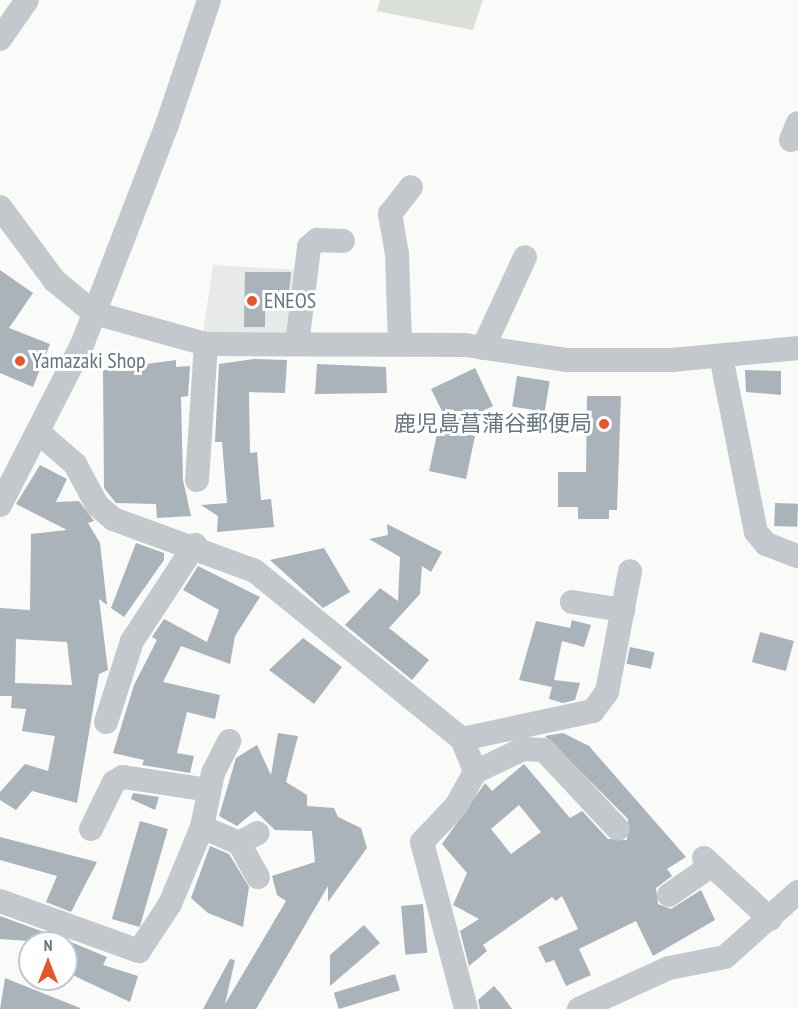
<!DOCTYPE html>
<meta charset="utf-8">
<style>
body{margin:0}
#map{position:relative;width:798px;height:1009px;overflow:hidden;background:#fafaf8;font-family:"PT Sans Narrow","Noto Sans JP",sans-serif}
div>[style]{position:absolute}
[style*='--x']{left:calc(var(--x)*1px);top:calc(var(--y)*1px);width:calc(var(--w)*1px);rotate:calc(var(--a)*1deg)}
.built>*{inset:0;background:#e8e9e9}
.green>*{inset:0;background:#dadfd7}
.building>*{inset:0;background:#aab3b9;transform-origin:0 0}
.minor>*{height:24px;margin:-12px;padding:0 12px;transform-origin:12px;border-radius:12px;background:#c3c8cc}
.dots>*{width:16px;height:16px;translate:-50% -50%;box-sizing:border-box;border:3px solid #fff;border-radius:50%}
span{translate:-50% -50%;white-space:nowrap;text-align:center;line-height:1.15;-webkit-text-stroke:6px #fff;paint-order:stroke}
.poi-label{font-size:22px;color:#657683}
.left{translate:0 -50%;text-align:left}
.right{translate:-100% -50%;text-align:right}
.north{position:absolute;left:18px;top:931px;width:60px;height:60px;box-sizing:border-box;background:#fff;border:2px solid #c1c8cd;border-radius:50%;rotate:0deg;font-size:16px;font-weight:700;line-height:24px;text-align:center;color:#657683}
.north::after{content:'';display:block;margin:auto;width:21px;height:27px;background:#e4572e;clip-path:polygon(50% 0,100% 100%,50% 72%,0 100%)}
</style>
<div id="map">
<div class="built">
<div style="clip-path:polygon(213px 265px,300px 270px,292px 332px,203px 332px)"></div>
</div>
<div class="green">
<div style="clip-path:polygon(380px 0,483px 0,473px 30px,377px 11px)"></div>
</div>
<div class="building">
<div style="clip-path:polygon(0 270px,33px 293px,9px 328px,50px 344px,33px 387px,0 373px)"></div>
<div style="clip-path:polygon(245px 272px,291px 272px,288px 301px,265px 301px,265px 327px,244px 327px)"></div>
<div style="clip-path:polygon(254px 359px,287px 360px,285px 393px,249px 392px,250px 453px,257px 452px,261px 500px,271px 499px,274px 527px,217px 532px,218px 516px,201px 505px,227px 503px,222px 442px,215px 442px,219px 364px)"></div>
<div style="clip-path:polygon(176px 360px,176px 367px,190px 366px,188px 396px,181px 397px,183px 480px,191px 516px,157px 518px,156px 504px,116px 503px,104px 488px,103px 370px)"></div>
<div style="clip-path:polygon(317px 364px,386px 367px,387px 393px,315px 394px)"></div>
<div style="clip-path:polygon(475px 368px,493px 406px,443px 430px,475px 436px,466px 479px,429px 471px,442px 411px,431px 389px)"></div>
<div style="clip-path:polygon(745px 370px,781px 371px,781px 395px,746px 392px)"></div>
<div style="left:517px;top:376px;width:33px;height:31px;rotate:9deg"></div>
<div style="clip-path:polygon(587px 396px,621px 396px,617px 510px,609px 510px,609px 519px,578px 519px,578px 507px,558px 507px,558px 472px,586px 472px)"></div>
<div style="clip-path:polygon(evenodd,40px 465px,67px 479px,56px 502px,79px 501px,94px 521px,88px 523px,100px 543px,107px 605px,99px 599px,108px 670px,99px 674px,77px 803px,32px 791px,16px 810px,0 800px,0 792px,25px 764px,48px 771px,55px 736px,22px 731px,26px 709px,11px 708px,12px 696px,0 696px,0 608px,30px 610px,31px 534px,67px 530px,16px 504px,40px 465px,16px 639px,67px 642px,72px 685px,15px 683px,16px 639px)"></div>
<div style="left:775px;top:503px;width:23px;height:23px;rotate:2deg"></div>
<div style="clip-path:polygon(387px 524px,442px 552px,431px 572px,422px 566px,420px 594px,389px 628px,429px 660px,412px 680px,345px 625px,380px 588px,398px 601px,400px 557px,369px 539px,388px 535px)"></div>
<div style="clip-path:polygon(136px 543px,164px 553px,164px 560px,124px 617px,111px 608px)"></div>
<div style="clip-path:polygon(324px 548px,350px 592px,323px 608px,270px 560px)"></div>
<div style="clip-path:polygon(198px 566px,260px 597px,235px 636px,230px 664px,181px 646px,163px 682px,220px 695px,215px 719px,187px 712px,177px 753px,194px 756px,190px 773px,142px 765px,144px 760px,113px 753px,134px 685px,157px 640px,152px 637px,164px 619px,207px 642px,219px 610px,183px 590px)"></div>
<div style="clip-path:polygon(572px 620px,591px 625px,584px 647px,562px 641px,554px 680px,580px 683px,575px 700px,563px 703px,549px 699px,552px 687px,519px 680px,536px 621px,570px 628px)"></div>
<div style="left:760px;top:632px;width:35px;height:31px;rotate:15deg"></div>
<div style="clip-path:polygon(303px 638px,342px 667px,314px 704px,269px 670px)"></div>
<div style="left:630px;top:647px;width:25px;height:17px;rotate:12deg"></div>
<div style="clip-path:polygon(278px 733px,298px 736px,286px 782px,307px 795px,307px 806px,334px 808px,338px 817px,361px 828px,367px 848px,328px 902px,328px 886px,256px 1009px,203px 1009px,230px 959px,235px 960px,225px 1004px,286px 901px,277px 895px,272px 876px,315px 862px,312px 831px,275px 830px,255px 811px,237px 826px,219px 816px,236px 758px,257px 745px,271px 775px)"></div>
<div style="clip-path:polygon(evenodd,563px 733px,589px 746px,686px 857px,667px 869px,672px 876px,656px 888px,658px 904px,671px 909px,701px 890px,715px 920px,653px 956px,636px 921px,579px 949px,591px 975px,566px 986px,554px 960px,546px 963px,538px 947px,578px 929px,562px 896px,556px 901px,552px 897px,483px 945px,487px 951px,469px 966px,460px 931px,479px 919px,453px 905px,467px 873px,442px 844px,485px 783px,492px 791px,524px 764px,570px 818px,582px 811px,608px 839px,627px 840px,628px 819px,545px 736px,563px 733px,519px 805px,541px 832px,511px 854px,491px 829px,519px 805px)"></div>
<div style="clip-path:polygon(133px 793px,159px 797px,155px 810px,131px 799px)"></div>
<div style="left:140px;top:821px;width:29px;height:102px;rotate:16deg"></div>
<div style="clip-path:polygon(0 837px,97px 862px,71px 912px,46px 902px,57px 876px,0 860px)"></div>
<div style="clip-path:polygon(210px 846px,229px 854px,249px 887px,243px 927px,208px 913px,191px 898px)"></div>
<div style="left:423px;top:904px;width:49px;height:22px;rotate:85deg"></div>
<div style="clip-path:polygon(0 916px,60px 938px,58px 943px,0 939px)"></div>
<div style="clip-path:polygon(364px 925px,380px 943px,330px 986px,330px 955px)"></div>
<div style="clip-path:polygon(66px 940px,107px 957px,103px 965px,138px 976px,130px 1002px,66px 972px)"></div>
<div style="left:395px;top:974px;width:17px;height:64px;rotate:73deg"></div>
<div style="clip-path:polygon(5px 978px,80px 1008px,80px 1009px,0 1009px)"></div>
<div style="clip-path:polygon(494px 986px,501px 994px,512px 1009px,480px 1009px,478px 1000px)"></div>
</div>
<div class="minor">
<div style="--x:0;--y:39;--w:47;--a:-55.3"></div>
<div style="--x:791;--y:140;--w:18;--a:-68"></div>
<div style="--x:0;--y:207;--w:92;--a:53.4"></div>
<div style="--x:55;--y:281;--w:50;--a:39.4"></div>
<div style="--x:94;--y:313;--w:116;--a:15.5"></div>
<div style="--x:206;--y:344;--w:259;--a:0.2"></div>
<div style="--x:465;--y:345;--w:102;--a:8.4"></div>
<div style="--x:566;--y:360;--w:106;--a:0"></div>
<div style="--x:672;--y:360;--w:127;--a:-5.4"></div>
<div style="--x:297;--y:344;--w:98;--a:-82.9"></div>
<div style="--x:309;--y:247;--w:11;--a:-41"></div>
<div style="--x:317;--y:240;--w:26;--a:2"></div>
<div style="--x:400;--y:344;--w:90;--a:-91.9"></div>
<div style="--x:397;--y:254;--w:41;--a:-99.9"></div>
<div style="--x:390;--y:214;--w:34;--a:-52"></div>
<div style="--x:483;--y:348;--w:100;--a:-65.2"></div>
<div style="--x:721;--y:356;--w:179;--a:78.8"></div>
<div style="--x:756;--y:532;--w:16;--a:50"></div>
<div style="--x:766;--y:544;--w:34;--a:21"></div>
<div style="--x:38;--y:432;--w:49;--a:40.9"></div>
<div style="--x:75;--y:464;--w:47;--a:61.8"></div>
<div style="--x:97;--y:505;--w:21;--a:41"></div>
<div style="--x:113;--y:519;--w:151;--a:20.1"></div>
<div style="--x:255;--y:571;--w:267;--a:39.1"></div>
<div style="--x:462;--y:739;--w:35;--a:68"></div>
<div style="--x:475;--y:772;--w:38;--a:119"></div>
<div style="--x:457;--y:805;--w:51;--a:133.4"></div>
<div style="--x:422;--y:842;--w:173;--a:75.2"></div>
<div style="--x:197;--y:480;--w:136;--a:-86.2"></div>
<div style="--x:0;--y:505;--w:180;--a:-62.9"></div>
<div style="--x:82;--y:345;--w:236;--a:-68.9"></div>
<div style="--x:167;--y:125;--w:132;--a:-71.4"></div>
<div style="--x:572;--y:602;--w:52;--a:8.9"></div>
<div style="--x:106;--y:722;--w:85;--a:-72.2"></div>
<div style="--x:132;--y:641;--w:115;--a:-56.7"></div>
<div style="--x:462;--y:739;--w:134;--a:-12.1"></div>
<div style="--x:593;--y:711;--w:24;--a:-54"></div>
<div style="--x:607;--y:692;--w:123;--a:-79.2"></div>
<div style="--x:475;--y:772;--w:53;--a:-25.6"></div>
<div style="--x:523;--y:749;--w:21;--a:3"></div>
<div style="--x:544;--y:750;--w:108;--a:46.9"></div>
<div style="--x:202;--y:827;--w:40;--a:23.4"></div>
<div style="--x:239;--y:843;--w:21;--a:-28"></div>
<div style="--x:91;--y:829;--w:52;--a:-63.9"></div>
<div style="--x:114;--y:782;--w:10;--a:-29"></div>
<div style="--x:123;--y:777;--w:87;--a:8.6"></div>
<div style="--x:239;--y:843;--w:39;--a:61"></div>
<div style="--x:704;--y:858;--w:90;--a:42.7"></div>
<div style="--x:669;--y:895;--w:52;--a:-34.9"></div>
<div style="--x:0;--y:901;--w:148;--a:19.8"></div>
<div style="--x:139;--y:951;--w:56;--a:-56.6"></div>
<div style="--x:170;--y:904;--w:83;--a:-67.4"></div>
<div style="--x:202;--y:827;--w:55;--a:-78.5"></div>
<div style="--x:213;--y:773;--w:36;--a:-63"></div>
<div style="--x:579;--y:1009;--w:99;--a:-24.5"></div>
<div style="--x:669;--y:968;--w:57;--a:-11.1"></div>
<div style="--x:725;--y:957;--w:98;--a:-41.7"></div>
</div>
<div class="dots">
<div style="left:252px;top:301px;background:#e4572e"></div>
<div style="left:20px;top:361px;background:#e4572e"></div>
<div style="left:604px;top:424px;background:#e4572e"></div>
</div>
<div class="poi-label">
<span class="left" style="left:264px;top:301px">ENEOS</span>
<span class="left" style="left:32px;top:361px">Yamazaki Shop</span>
<span class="right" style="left:592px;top:424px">鹿児島菖蒲谷郵便局</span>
</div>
<div class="north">N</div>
</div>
